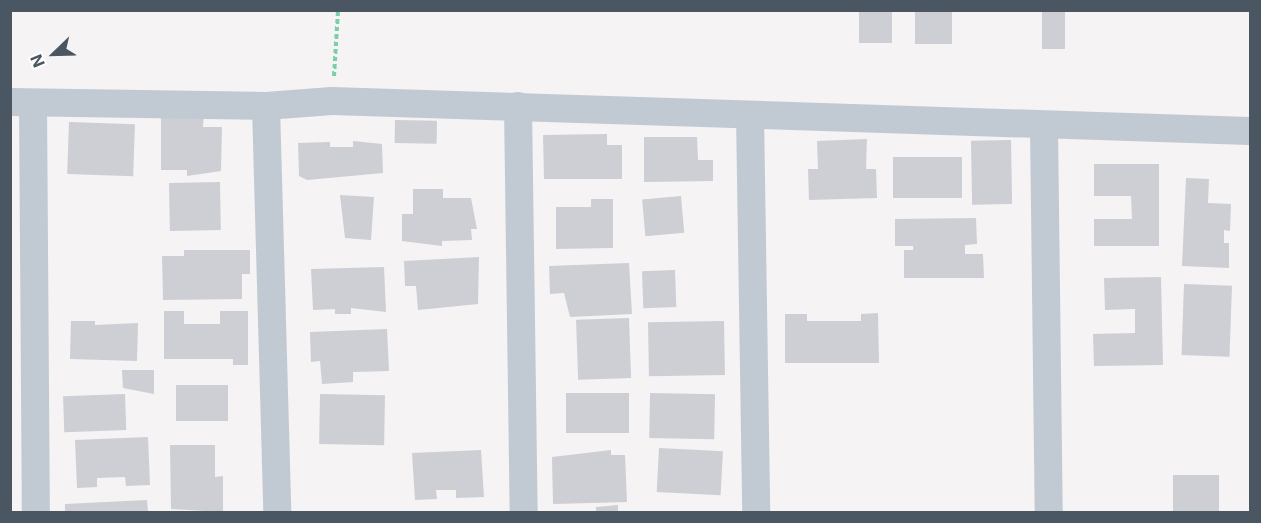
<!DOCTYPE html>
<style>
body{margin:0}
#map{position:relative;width:1261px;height:523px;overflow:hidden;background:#f5f3f3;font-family:Inter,sans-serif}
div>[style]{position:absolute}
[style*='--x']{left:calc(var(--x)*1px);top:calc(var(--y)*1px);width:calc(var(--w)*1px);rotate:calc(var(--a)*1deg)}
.building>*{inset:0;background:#cdcfd5;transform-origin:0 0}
.path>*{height:4px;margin-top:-2px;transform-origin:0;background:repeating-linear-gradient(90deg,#7ad0a6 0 4.5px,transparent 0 7.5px)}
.minor>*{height:28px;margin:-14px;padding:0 14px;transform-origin:14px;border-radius:14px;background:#c1cad2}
span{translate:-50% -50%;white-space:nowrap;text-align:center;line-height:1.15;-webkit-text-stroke:4.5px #fff;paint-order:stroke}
.frame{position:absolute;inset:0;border:12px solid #4a5661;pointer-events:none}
.north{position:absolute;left:24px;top:24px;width:60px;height:60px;-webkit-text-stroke:4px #fff;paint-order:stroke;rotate:247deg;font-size:16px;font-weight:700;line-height:24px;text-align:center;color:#4a5661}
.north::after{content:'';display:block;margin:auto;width:21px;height:27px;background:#4a5661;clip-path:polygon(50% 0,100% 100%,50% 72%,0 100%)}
</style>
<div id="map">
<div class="building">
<div style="left:859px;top:10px;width:33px;height:33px"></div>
<div style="left:915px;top:10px;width:37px;height:34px"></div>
<div style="left:1042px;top:10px;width:23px;height:39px"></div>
<div style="clip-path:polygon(161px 111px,204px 112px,203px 127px,222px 127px,221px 171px,187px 176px,187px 170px,161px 170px)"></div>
<div style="left:395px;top:120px;width:42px;height:23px;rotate:1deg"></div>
<div style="left:69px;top:122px;width:66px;height:52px;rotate:2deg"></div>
<div style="clip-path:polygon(607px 134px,607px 145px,622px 145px,622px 179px,544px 179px,543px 135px)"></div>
<div style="clip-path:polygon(644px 137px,697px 137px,698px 160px,713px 160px,713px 181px,644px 182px)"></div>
<div style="clip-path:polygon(867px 139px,866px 169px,876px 169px,877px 198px,809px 200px,808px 169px,818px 169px,817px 141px)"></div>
<div style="left:1011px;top:140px;width:64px;height:40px;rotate:89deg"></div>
<div style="clip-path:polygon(353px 141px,382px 144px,383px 173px,307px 180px,299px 176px,298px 143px,330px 142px,330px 147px,353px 147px)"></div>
<div style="left:962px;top:157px;width:41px;height:69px;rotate:90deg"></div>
<div style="clip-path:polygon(1094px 164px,1159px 164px,1159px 246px,1094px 246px,1094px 219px,1132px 219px,1131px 196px,1094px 196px)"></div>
<div style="clip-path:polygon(1186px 178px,1209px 179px,1208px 203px,1231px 204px,1230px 231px,1224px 230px,1224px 243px,1229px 243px,1229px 268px,1182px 266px)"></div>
<div style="left:220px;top:182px;width:48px;height:51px;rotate:89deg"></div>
<div style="clip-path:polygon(413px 189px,443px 189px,443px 198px,471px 198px,477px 229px,471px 229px,472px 240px,442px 241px,442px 246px,402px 241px,402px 214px,413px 214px)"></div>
<div style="clip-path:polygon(340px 195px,374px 197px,371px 240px,345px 238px)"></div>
<div style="left:681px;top:196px;width:37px;height:39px;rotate:85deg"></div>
<div style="clip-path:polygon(591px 199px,613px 199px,613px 248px,556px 249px,556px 207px,591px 207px)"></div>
<div style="clip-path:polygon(976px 218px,977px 244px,965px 245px,965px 254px,983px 254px,984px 278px,904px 278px,904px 250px,913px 250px,913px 246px,895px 246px,895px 219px)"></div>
<div style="clip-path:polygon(184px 250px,250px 250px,250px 274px,242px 274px,242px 299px,163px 300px,162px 256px,184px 256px)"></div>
<div style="clip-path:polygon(479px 257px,478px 304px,418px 310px,416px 286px,405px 286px,404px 261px)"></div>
<div style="clip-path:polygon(629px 263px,632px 314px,570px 317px,564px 293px,550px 294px,549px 266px)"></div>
<div style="clip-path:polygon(384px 267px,386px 312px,351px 308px,351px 314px,335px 314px,335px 309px,313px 310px,311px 269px)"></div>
<div style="left:675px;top:270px;width:37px;height:33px;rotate:88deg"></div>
<div style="clip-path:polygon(1161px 277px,1163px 365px,1094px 366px,1093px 334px,1135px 333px,1135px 309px,1105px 310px,1104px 278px)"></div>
<div style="left:1184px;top:284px;width:48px;height:71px;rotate:2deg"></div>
<div style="clip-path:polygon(164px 311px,184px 311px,184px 324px,220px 324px,220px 311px,248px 311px,248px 365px,233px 365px,233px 359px,164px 359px)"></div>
<div style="clip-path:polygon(878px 313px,879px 363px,785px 363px,785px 314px,807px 314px,807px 321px,861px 321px,861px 314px)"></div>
<div style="left:629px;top:318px;width:60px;height:53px;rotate:88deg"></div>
<div style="clip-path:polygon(71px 321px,95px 321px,95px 325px,138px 323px,137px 361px,70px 359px)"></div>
<div style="left:724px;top:321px;width:54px;height:76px;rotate:89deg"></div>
<div style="clip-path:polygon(387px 329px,389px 371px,353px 372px,353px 382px,322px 384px,320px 361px,311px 362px,310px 332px)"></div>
<div style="clip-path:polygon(122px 370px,154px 370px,154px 394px,123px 388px)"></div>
<div style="left:176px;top:385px;width:52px;height:36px"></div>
<div style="left:629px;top:393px;width:40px;height:63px;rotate:90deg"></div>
<div style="left:650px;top:393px;width:65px;height:45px;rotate:1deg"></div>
<div style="left:125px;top:394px;width:36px;height:62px;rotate:88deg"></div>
<div style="left:320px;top:394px;width:65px;height:50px;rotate:1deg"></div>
<div style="clip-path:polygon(148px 437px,150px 485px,126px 486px,125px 477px,97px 478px,97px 487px,77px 488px,75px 440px)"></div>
<div style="clip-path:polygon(170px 445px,215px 445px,215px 477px,223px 476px,223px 512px,171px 509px)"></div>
<div style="left:659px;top:448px;width:64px;height:44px;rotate:3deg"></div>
<div style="clip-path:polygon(481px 450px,484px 497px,456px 498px,456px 490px,436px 490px,437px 499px,415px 500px,412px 453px)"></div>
<div style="clip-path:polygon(611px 450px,611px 455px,625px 455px,627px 502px,553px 504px,552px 457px)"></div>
<div style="left:1173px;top:475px;width:46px;height:37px"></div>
<div style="clip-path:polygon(147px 500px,148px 512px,65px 512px,65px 504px)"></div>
<div style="clip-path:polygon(618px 505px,618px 512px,596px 512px,596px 507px)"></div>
</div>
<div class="path">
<div style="--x:334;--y:76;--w:66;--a:-86.5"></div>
</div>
<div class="minor">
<div style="--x:10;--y:102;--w:256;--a:0.9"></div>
<div style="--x:266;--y:106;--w:66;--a:-4.3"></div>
<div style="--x:332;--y:101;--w:918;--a:1.87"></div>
<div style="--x:33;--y:103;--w:409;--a:89.6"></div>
<div style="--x:266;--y:106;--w:406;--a:88.4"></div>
<div style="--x:518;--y:106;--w:406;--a:89.2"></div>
<div style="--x:750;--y:115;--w:397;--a:89.1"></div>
<div style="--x:1044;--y:126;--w:386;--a:89.3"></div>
</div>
<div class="frame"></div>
<div class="north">N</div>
</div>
